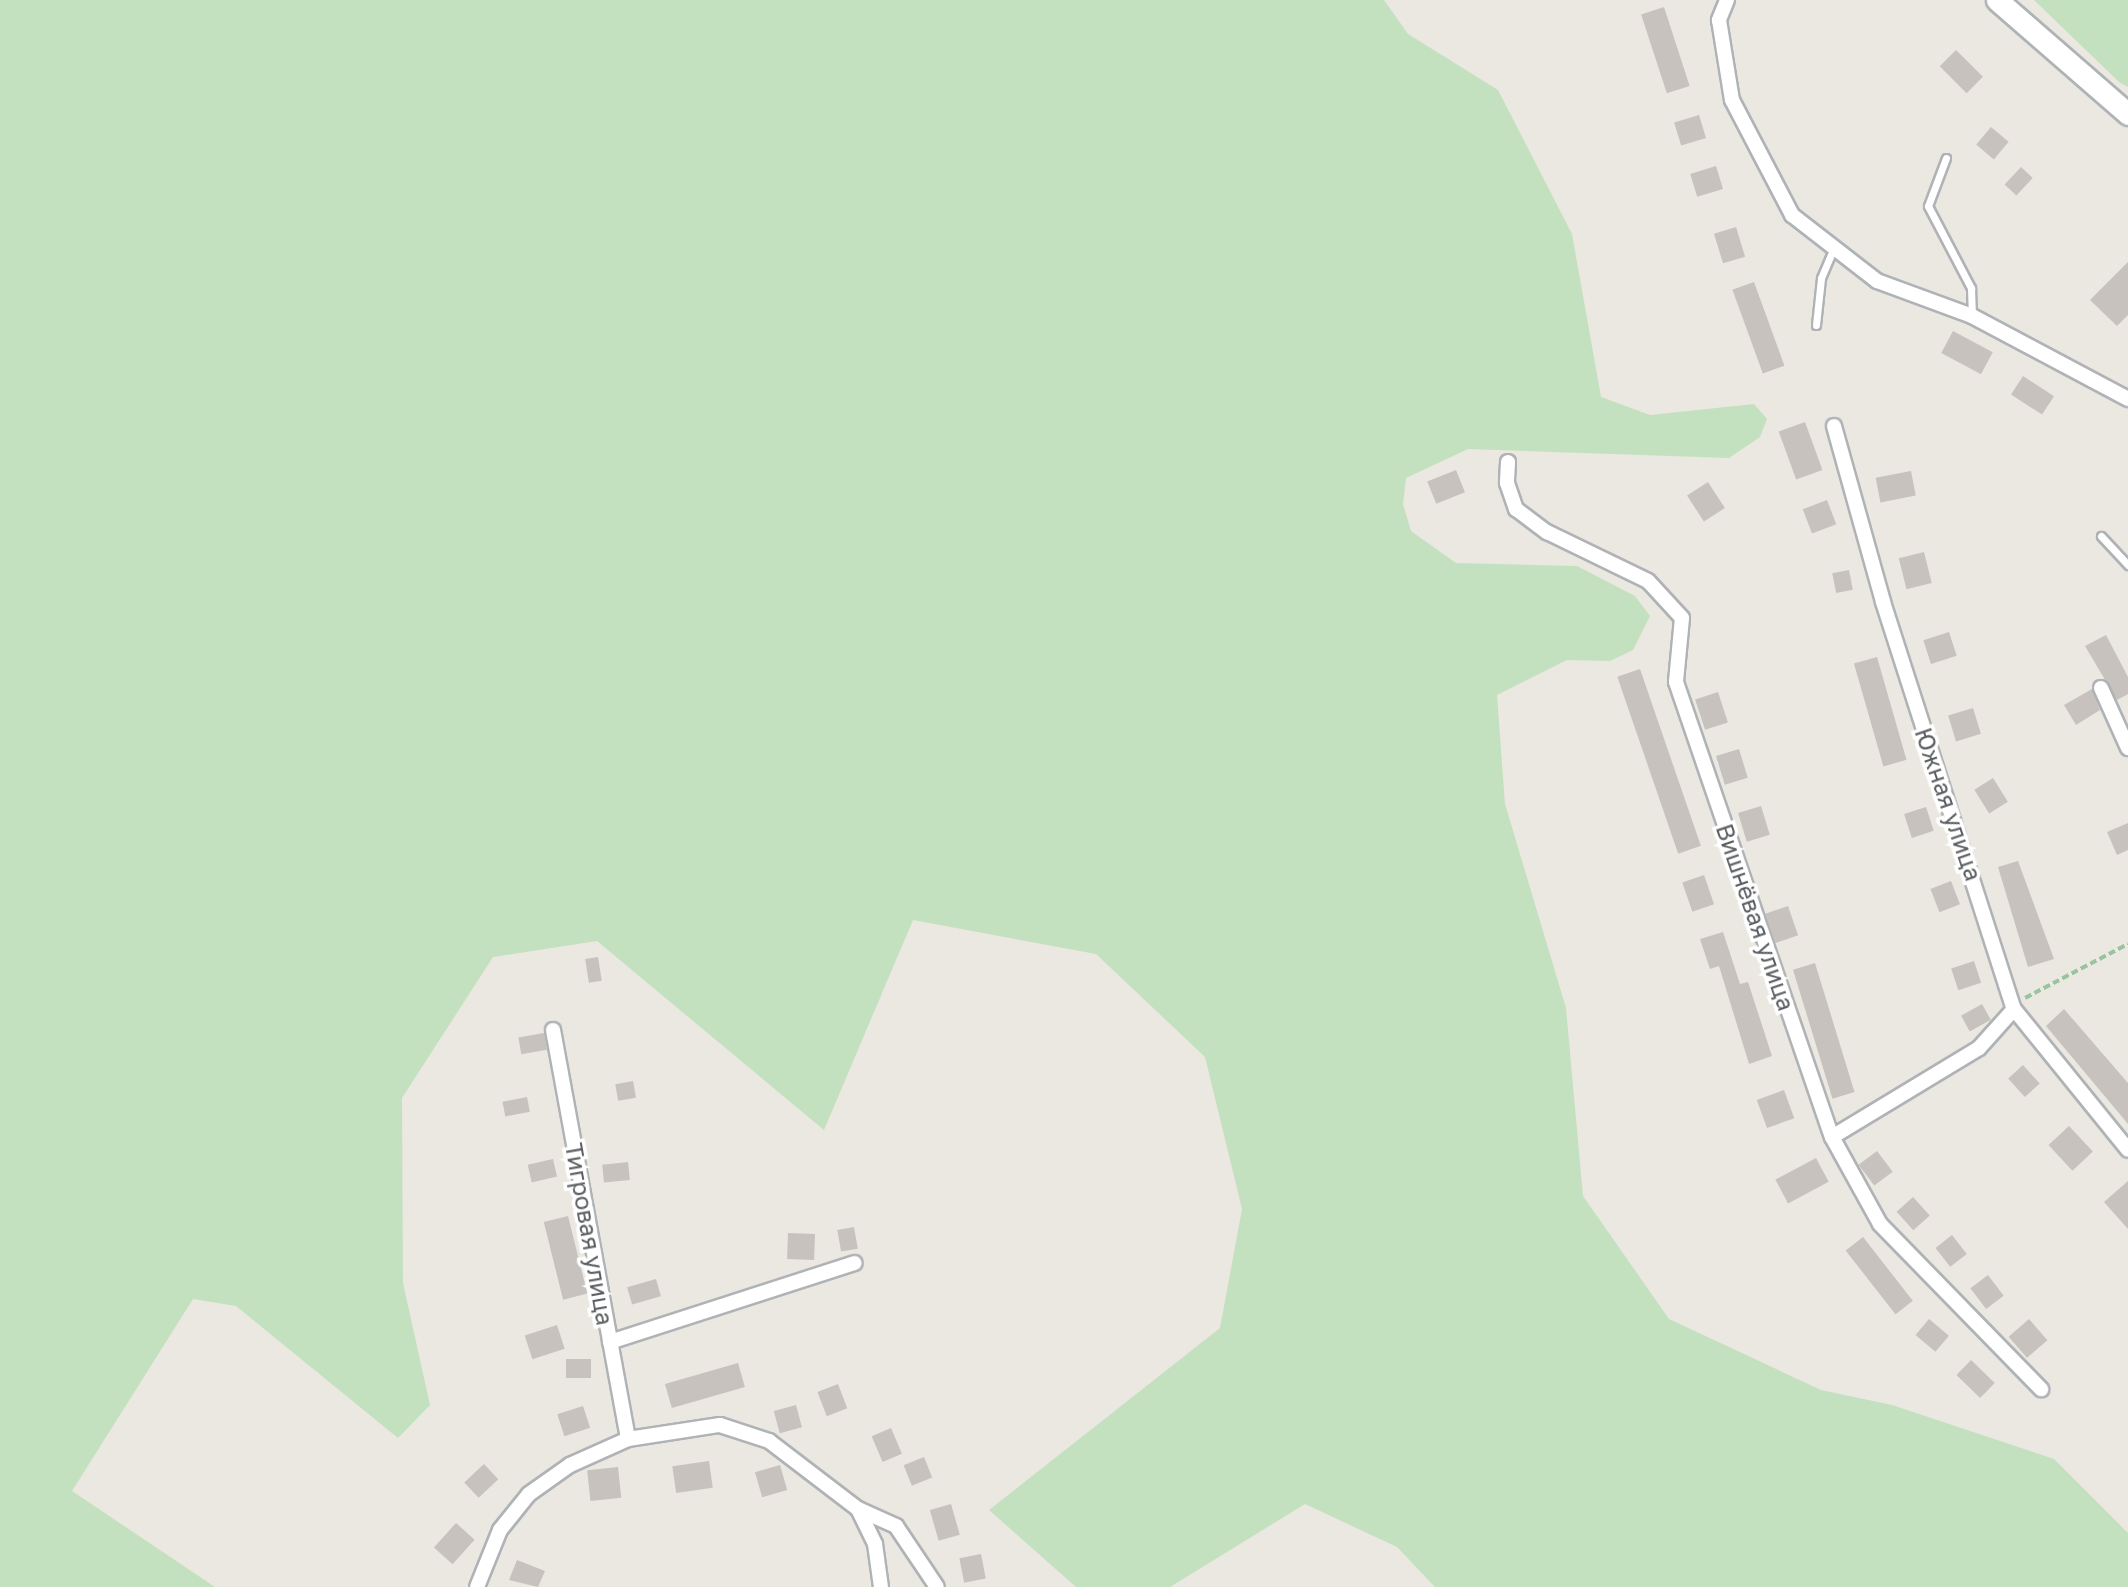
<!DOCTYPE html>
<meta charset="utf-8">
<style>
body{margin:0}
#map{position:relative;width:2128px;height:1587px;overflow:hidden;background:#ebe7e1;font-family:"Golos Text",sans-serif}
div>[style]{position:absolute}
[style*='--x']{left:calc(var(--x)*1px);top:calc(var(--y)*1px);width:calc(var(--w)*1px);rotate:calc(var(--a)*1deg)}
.green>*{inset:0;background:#c4e1bf}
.building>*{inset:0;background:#c7c2be;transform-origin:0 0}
.path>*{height:3.5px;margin-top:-1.75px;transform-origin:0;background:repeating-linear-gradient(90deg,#9ac49f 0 7px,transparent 0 10.5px)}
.roads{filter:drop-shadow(2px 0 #afb3b6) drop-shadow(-2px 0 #afb3b6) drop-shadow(0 2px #afb3b6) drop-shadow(0 -2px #afb3b6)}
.lane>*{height:7px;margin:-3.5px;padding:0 3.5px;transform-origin:3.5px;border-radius:3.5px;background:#fff}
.street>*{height:14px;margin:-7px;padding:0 7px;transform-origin:7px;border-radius:7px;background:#fff}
.secondary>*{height:21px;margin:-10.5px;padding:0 10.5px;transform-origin:10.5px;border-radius:10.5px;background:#fff}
span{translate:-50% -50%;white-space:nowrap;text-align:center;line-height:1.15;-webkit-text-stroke:7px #fff;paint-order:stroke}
.street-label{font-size:24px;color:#5a5e61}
</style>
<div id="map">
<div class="green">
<div style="clip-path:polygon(0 0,1384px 0,1408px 34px,1498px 90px,1572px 234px,1601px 397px,1650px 415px,1754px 404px,1767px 419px,1760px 437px,1729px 458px,1468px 449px,1406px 478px,1403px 504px,1411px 531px,1456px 563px,1577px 566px,1635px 596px,1650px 616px,1633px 650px,1610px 661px,1567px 660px,1497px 695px,1505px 804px,1566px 1008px,1583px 1196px,1669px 1319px,1821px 1390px,1892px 1405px,2054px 1459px,2128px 1533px,2128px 1587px,1435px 1587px,1397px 1547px,1305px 1504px,1170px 1587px,1076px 1587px,989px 1510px,1220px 1328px,1242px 1209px,1205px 1057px,1096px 954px,913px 920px,824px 1130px,597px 941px,493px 957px,402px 1098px,403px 1283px,430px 1405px,398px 1438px,236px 1306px,193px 1299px,72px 1491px,215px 1587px,0 1587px)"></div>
<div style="clip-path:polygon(2034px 0,2128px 0,2128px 87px,2119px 82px)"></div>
</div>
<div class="building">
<div style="left:1664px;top:7px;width:83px;height:24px;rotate:72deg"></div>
<div style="left:1956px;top:50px;width:38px;height:23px;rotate:45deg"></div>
<div style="left:1699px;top:115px;width:24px;height:26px;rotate:73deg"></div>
<div style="left:1991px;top:127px;width:23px;height:23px;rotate:40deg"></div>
<div style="left:1716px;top:166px;width:24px;height:27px;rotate:73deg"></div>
<div style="left:2021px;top:167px;width:16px;height:24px;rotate:43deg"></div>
<div style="left:1736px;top:227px;width:31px;height:23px;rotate:73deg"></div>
<div style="clip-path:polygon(2128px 262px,2128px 315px,2117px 326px,2090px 300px)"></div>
<div style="left:1754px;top:282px;width:89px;height:23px;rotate:70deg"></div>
<div style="left:1953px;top:331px;width:45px;height:25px;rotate:28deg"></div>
<div style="left:2023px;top:376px;width:37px;height:22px;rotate:33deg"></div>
<div style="left:1805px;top:422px;width:51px;height:28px;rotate:70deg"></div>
<div style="left:1456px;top:470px;width:24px;height:31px;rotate:68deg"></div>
<div style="left:1911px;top:471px;width:25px;height:36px;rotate:79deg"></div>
<div style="left:1708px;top:482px;width:31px;height:25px;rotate:57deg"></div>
<div style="left:1827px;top:500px;width:26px;height:26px;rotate:69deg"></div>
<div style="left:1924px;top:552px;width:32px;height:26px;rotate:76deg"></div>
<div style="left:1849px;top:570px;width:20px;height:17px;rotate:79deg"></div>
<div style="left:1949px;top:632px;width:25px;height:27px;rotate:72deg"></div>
<div style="clip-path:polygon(2106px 635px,2128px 677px,2128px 694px,2117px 700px,2085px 646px)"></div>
<div style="left:1877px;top:657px;width:107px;height:24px;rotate:74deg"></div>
<div style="left:1640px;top:669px;width:187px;height:24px;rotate:71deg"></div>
<div style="clip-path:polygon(2092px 689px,2100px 710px,2076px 725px,2064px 705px)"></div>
<div style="left:1718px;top:692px;width:32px;height:24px;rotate:72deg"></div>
<div style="left:1973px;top:708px;width:27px;height:26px;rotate:73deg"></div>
<div style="left:1739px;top:749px;width:30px;height:24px;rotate:73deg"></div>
<div style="left:1993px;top:778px;width:28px;height:22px;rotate:58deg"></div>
<div style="left:1761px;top:806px;width:30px;height:24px;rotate:73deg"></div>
<div style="left:1926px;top:807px;width:25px;height:23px;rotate:72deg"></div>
<div style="clip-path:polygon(2128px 823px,2128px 850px,2117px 855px,2107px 832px)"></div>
<div style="clip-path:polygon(2018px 861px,2054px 959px,2028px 967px,1998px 867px)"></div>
<div style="left:1704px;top:875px;width:31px;height:23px;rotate:71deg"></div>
<div style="left:1951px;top:881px;width:25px;height:22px;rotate:69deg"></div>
<div style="left:1788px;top:906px;width:31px;height:24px;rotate:71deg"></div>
<div style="clip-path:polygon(1723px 932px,1740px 984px,1748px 982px,1772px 1056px,1749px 1064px,1719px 966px,1710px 969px,1700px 939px)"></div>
<div style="left:598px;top:957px;width:24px;height:13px;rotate:81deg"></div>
<div style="left:1974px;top:961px;width:23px;height:24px;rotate:72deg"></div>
<div style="left:1815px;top:963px;width:135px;height:23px;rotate:73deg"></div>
<div style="left:1982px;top:1004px;width:18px;height:24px;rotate:61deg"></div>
<div style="clip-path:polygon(2064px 1009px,2128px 1083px,2128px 1124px,2046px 1026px)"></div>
<div style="left:544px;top:1033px;width:17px;height:26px;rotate:80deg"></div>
<div style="left:2023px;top:1065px;width:25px;height:20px;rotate:48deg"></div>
<div style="left:633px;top:1081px;width:17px;height:18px;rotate:80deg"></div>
<div style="left:1784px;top:1090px;width:30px;height:29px;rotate:70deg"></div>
<div style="left:527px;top:1097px;width:15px;height:25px;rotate:79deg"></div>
<div style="left:2069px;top:1126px;width:35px;height:28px;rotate:47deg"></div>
<div style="left:1877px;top:1151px;width:26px;height:23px;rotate:53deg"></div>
<div style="left:1816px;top:1158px;width:27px;height:46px;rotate:62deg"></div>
<div style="left:553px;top:1159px;width:18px;height:26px;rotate:77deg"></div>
<div style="left:628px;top:1162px;width:18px;height:26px;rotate:84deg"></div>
<div style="clip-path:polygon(2128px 1181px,2128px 1229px,2104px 1202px)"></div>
<div style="left:1913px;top:1197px;width:25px;height:22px;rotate:48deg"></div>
<div style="left:568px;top:1216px;width:80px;height:25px;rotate:76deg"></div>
<div style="left:854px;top:1227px;width:22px;height:17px;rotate:80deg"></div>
<div style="left:788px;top:1233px;width:27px;height:26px;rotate:2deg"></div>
<div style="left:1952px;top:1235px;width:24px;height:21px;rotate:52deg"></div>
<div style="left:1863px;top:1237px;width:81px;height:22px;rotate:52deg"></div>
<div style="left:1988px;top:1275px;width:26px;height:22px;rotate:53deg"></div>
<div style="left:656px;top:1279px;width:18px;height:30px;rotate:74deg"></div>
<div style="left:1929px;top:1319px;width:26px;height:21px;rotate:40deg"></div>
<div style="left:2029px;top:1319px;width:28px;height:27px;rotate:49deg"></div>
<div style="left:557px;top:1325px;width:25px;height:34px;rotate:72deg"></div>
<div style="left:566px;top:1359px;width:25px;height:19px"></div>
<div style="left:1971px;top:1360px;width:33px;height:21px;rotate:44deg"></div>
<div style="left:738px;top:1363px;width:25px;height:76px;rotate:74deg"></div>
<div style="left:838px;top:1384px;width:26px;height:22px;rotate:69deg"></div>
<div style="left:796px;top:1405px;width:23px;height:23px;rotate:75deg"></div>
<div style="left:583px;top:1406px;width:23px;height:27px;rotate:72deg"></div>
<div style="left:891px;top:1428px;width:28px;height:21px;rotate:67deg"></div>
<div style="left:924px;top:1457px;width:22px;height:22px;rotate:68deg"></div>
<div style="left:709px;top:1461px;width:27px;height:37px;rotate:82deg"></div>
<div style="left:484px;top:1464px;width:21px;height:27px;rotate:47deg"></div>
<div style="left:780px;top:1465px;width:26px;height:26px;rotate:74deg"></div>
<div style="left:618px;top:1467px;width:31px;height:31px;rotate:84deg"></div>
<div style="left:951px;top:1504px;width:32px;height:22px;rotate:74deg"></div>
<div style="left:456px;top:1523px;width:25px;height:33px;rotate:42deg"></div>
<div style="left:981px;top:1554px;width:25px;height:22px;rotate:79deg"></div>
<div style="clip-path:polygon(517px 1560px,545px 1571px,538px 1587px,509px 1580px)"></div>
</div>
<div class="path">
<div style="--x:2025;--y:998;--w:116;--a:-27.7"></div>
</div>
<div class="roads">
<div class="lane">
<div style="--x:1946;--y:158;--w:51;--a:110.6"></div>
<div style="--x:1928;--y:206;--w:93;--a:62.3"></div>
<div style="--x:1971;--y:288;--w:28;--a:88"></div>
<div style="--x:1816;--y:325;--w:47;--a:-83.9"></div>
<div style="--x:1821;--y:278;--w:30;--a:-67"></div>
<div style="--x:2101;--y:536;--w:40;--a:47"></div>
</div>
<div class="street">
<div style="--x:1727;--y:0;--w:22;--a:112"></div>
<div style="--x:1719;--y:20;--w:81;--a:80.8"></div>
<div style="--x:1732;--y:100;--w:130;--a:62.4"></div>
<div style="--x:1792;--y:215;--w:108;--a:37.8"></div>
<div style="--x:1877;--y:281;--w:101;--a:20.2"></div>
<div style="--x:1972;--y:316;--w:177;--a:28"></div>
<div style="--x:1834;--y:426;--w:183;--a:74.4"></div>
<div style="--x:1883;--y:602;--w:428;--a:72.2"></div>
<div style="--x:2014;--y:1009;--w:181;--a:51"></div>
<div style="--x:1508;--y:462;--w:21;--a:93"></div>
<div style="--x:1507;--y:483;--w:28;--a:71"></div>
<div style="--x:1516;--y:509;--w:39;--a:37"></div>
<div style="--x:1547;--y:532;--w:112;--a:25.9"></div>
<div style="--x:1648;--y:581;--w:50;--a:47.4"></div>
<div style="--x:1682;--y:618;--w:64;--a:95.4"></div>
<div style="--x:1676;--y:682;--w:481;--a:71.1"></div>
<div style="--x:1832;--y:1137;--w:99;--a:61.1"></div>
<div style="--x:1880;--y:1224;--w:231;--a:45.7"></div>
<div style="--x:2101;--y:688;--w:66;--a:65.8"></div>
<div style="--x:553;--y:1030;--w:416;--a:79.6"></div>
<div style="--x:1832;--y:1137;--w:172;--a:-31.2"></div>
<div style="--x:1979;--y:1048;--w:52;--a:-48.1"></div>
<div style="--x:610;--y:1342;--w:257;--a:-17.9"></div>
<div style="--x:858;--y:1509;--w:42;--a:24.1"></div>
<div style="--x:896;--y:1526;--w:73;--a:56.1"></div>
<div style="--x:477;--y:1587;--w:61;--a:-68"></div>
<div style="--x:500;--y:1530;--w:46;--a:-51.1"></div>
<div style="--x:529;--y:1494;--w:50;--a:-35.3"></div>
<div style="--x:570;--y:1465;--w:64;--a:-24.1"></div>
<div style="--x:628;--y:1439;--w:93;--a:-8.7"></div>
<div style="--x:720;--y:1425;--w:52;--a:18.1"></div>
<div style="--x:769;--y:1441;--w:112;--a:37.4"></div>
<div style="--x:858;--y:1509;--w:39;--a:64"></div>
<div style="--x:875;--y:1544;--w:43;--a:82.1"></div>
</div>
<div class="secondary">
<div style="--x:1997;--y:0;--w:174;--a:41"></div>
</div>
</div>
<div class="street-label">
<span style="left:1949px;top:804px;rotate:71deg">Южная улица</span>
<span style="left:1756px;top:917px;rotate:71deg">Вишнёвая улица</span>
<span style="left:590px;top:1234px;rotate:80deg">Тигровая улица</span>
</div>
</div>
